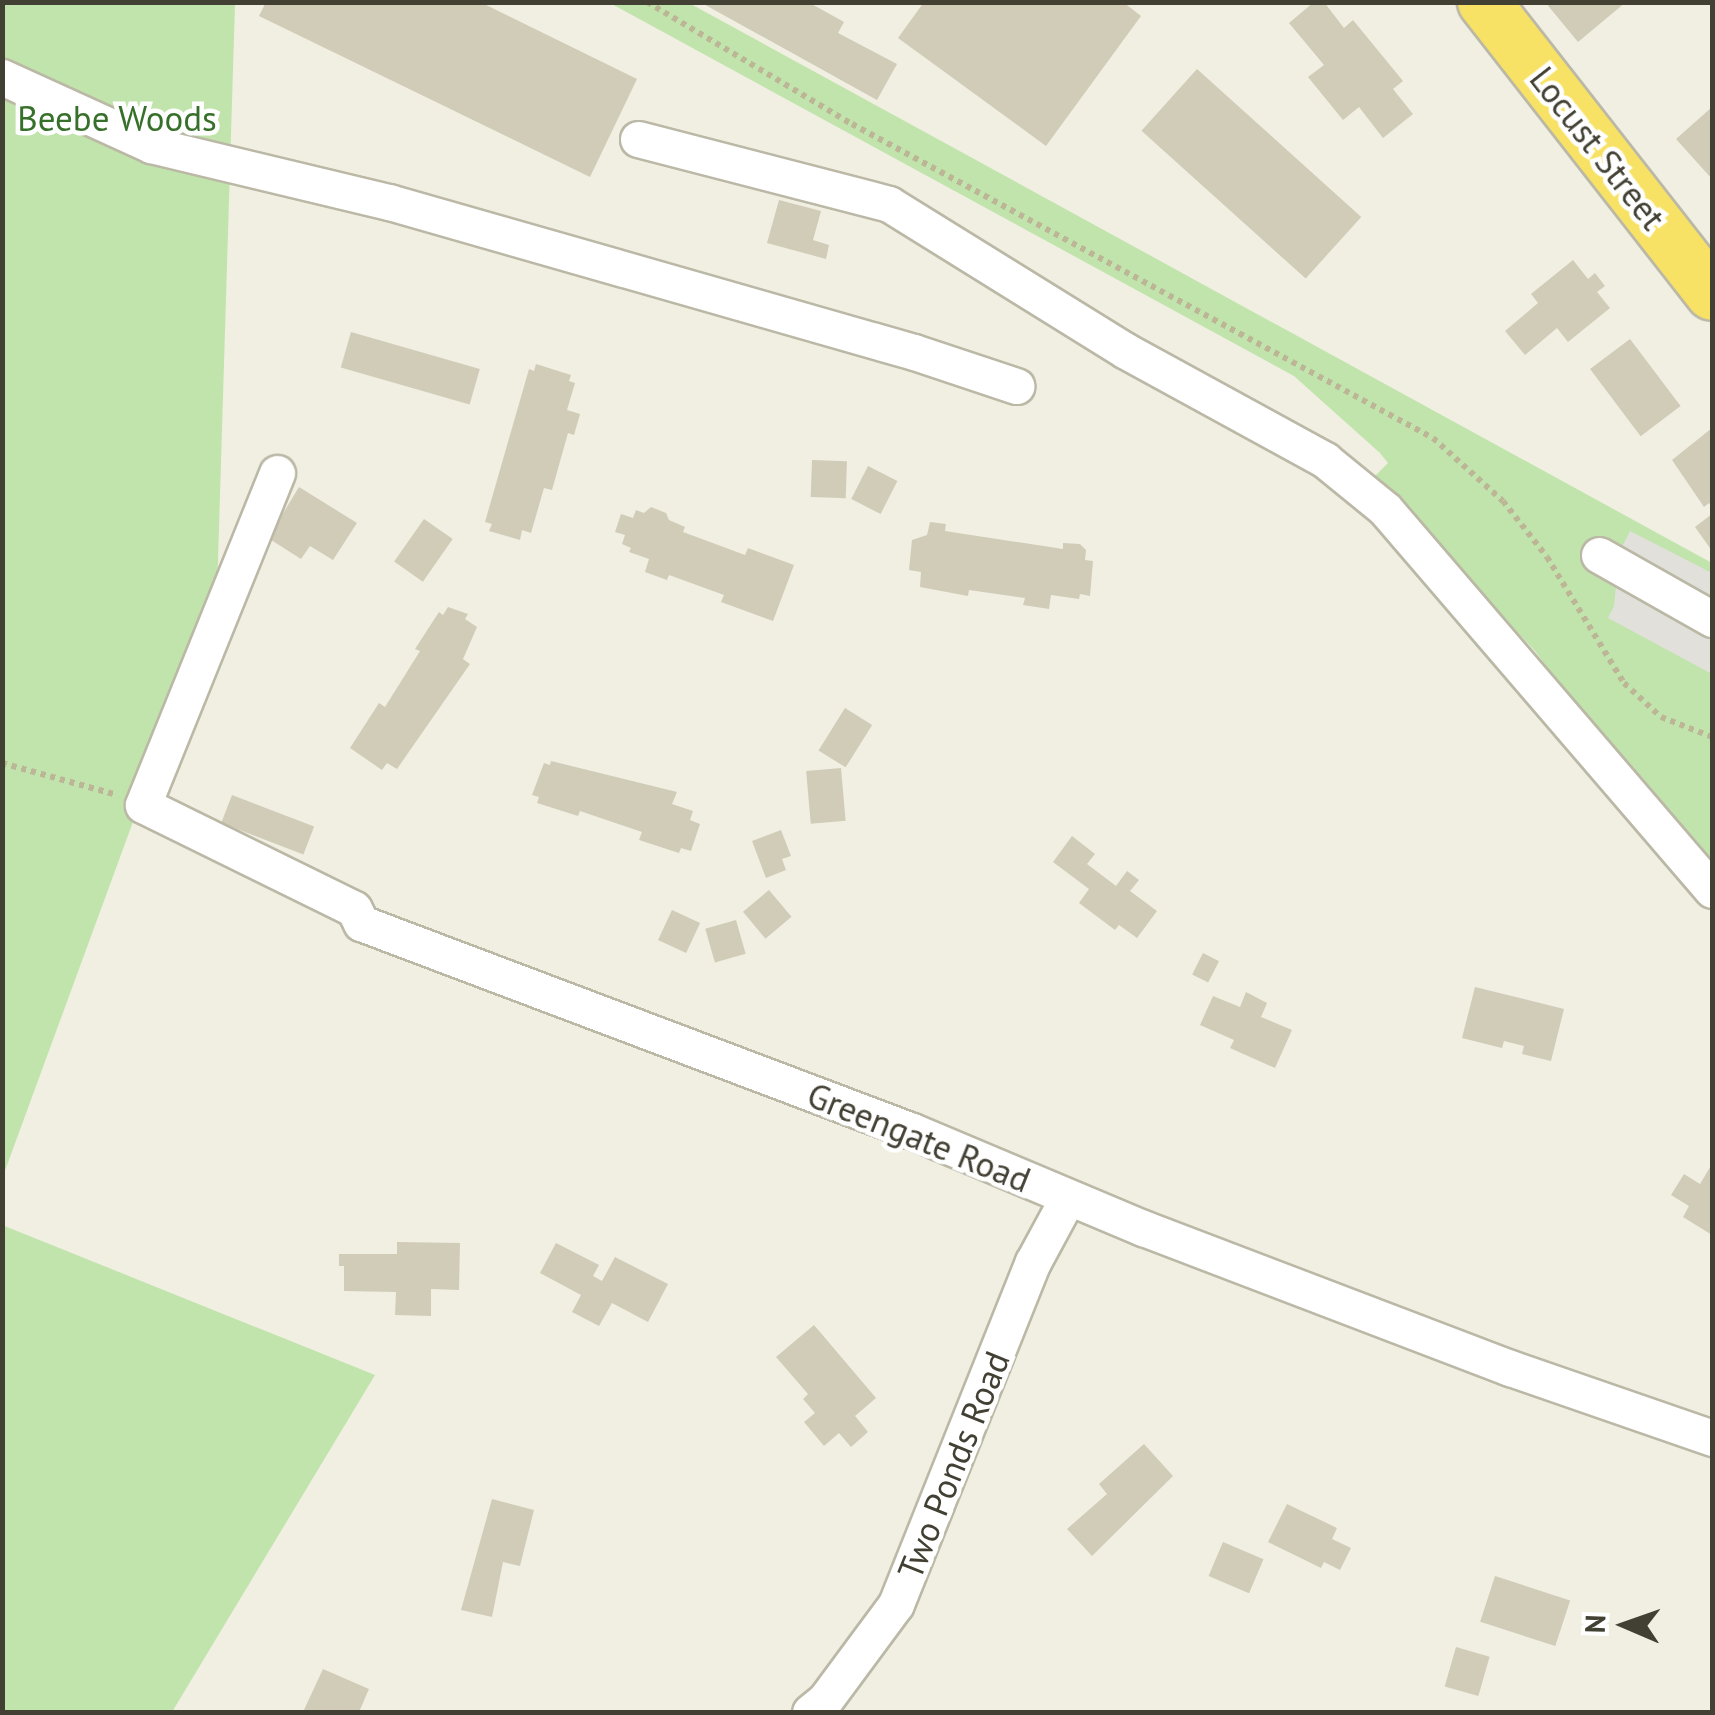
<!DOCTYPE html>
<style>
body{margin:0}
#map{position:relative;width:1715px;height:1715px;overflow:hidden;background:#f0efe2;font-family:"PT Sans",sans-serif}
div>[style]{position:absolute}
[style*='--x']{left:calc(var(--x)*1px);top:calc(var(--y)*1px);width:calc(var(--w)*1px);rotate:calc(var(--a)*1deg)}
.green>*{inset:0;background:#c0e4ac}
.parking>*{inset:0;background:#e1e0db}
.building>*{inset:0;background:#d1ccb8;transform-origin:0 0}
.path>*{height:6px;margin-top:-3px;transform-origin:0;background:repeating-linear-gradient(90deg,#bcb697 0 5px,transparent 0 10px)}
.roads{filter:drop-shadow(2px 0 #bbb8a6) drop-shadow(-2px 0 #bbb8a6) drop-shadow(0 2px #bbb8a6) drop-shadow(0 -2px #bbb8a6)}
.minor>*{height:35px;margin:-17.5px;padding:0 17.5px;transform-origin:17.5px;border-radius:17.5px;background:#fff}
.highway>*{height:52px;margin:-26px;padding:0 26px;transform-origin:26px;border-radius:26px;background:#f8e266}
span{translate:-50% -50%;white-space:nowrap;text-align:center;line-height:1.15;-webkit-text-stroke:9px #fff;paint-order:stroke}
.park-label{font-size:35px;color:#37702a}
.street-label{font-size:35px;color:#423f33}
.frame{position:absolute;inset:0;border:5px solid #423f33;pointer-events:none}
.north{position:absolute;left:1575px;top:1575px;width:100px;height:100px;-webkit-text-stroke:8px #fff;paint-order:stroke;rotate:272deg;font-size:28px;font-weight:700;line-height:40px;text-align:center;color:#423f33}
.north::after{content:'';display:block;margin:auto;width:35px;height:45px;background:#423f33;clip-path:polygon(50% 0,100% 100%,50% 72%,0 100%)}
</style>
<div id="map">
<div class="green">
<div style="clip-path:polygon(3px 3px,235px 3px,217px 593px,3px 1176px)"></div>
<div style="clip-path:polygon(610px 3px,689px 3px,1712px 563px,1712px 872px,1630px 778px,1535px 651px,1373px 478px,1388px 463px,1380px 453px,1294px 376px)"></div>
<div style="clip-path:polygon(2px 1225px,375px 1375px,172px 1712px,3px 1712px)"></div>
</div>
<div class="parking">
<div style="clip-path:polygon(1630px 531px,1712px 573px,1712px 674px,1608px 618px,1614px 606px,1619px 553px)"></div>
</div>
<div class="building">
<div style="clip-path:polygon(266px 2px,480px 2px,637px 79px,590px 177px,259px 16px)"></div>
<div style="clip-path:polygon(700px 2px,808px 2px,844px 22px,838px 33px,897px 64px,877px 100px)"></div>
<div style="clip-path:polygon(924px 2px,1123px 2px,1141px 16px,1046px 146px,898px 38px)"></div>
<div style="clip-path:polygon(1314px 2px,1324px 2px,1344px 28px,1353px 20px,1403px 81px,1393px 89px,1413px 114px,1383px 138px,1359px 107px,1343px 120px,1308px 77px,1324px 65px,1289px 23px)"></div>
<div style="clip-path:polygon(1545px 2px,1626px 2px,1578px 42px)"></div>
<div style="left:1197px;top:69px;width:221px;height:83px;rotate:42deg"></div>
<div style="clip-path:polygon(1712px 107px,1712px 179px,1676px 139px)"></div>
<div style="clip-path:polygon(779px 200px,821px 211px,813px 240px,829px 245px,826px 259px,767px 243px)"></div>
<div style="clip-path:polygon(1573px 260px,1588px 279px,1595px 273px,1605px 286px,1597px 292px,1610px 308px,1568px 342px,1557px 328px,1525px 355px,1505px 331px,1538px 303px,1531px 294px)"></div>
<div style="left:351px;top:332px;width:134px;height:37px;rotate:16deg"></div>
<div style="left:1630px;top:339px;width:84px;height:50px;rotate:53deg"></div>
<div style="clip-path:polygon(536px 364px,571px 375px,569px 381px,575px 383px,567px 410px,580px 414px,574px 435px,568px 433px,552px 490px,544px 488px,531px 533px,522px 530px,520px 540px,489px 531px,492px 524px,485px 522px,529px 369px,534px 371px)"></div>
<div style="clip-path:polygon(1712px 428px,1712px 508px,1709px 503px,1704px 507px,1672px 460px)"></div>
<div style="left:812px;top:460px;width:35px;height:37px;rotate:2deg"></div>
<div style="left:868px;top:466px;width:33px;height:37px;rotate:27deg"></div>
<div style="clip-path:polygon(299px 487px,357px 523px,333px 560px,310px 546px,301px 559px,268px 538px)"></div>
<div style="clip-path:polygon(651px 507px,666px 513px,669px 520px,685px 527px,683px 532px,745px 555px,748px 548px,794px 565px,773px 621px,721px 602px,724px 595px,669px 575px,667px 580px,645px 572px,649px 559px,629px 552px,631px 548px,622px 544px,625px 535px,615px 532px,621px 514px,633px 518px,636px 510px,644px 513px)"></div>
<div style="clip-path:polygon(1712px 514px,1712px 551px,1695px 527px)"></div>
<div style="left:424px;top:519px;width:35px;height:52px;rotate:35deg"></div>
<div style="clip-path:polygon(930px 522px,946px 524px,945px 531px,1063px 549px,1063px 543px,1080px 544px,1086px 550px,1085px 560px,1093px 561px,1090px 596px,1080px 594px,1079px 599px,1051px 595px,1049px 609px,1023px 605px,1025px 598px,969px 590px,968px 596px,920px 587px,921px 572px,909px 570px,912px 540px,927px 535px)"></div>
<div style="clip-path:polygon(448px 607px,468px 614px,465px 619px,477px 627px,463px 659px,470px 664px,397px 769px,387px 763px,382px 770px,350px 748px,379px 703px,385px 707px,420px 651px,415px 649px,439px 612px,443px 615px)"></div>
<div style="left:845px;top:708px;width:32px;height:50px;rotate:32deg"></div>
<div style="clip-path:polygon(551px 761px,677px 792px,672px 804px,693px 811px,690px 820px,700px 824px,691px 851px,681px 848px,679px 853px,639px 840px,642px 832px,580px 811px,578px 816px,537px 803px,539px 797px,532px 795px,544px 763px,550px 765px)"></div>
<div style="left:841px;top:768px;width:53px;height:35px;rotate:85deg"></div>
<div style="left:232px;top:795px;width:88px;height:30px;rotate:21deg"></div>
<div style="clip-path:polygon(781px 830px,791px 856px,782px 859px,786px 870px,766px 878px,752px 841px)"></div>
<div style="clip-path:polygon(1072px 836px,1095px 854px,1087px 864px,1116px 886px,1127px 871px,1139px 880px,1130px 891px,1157px 911px,1137px 938px,1119px 925px,1115px 930px,1079px 903px,1089px 889px,1053px 862px)"></div>
<div style="left:769px;top:890px;width:35px;height:34px;rotate:50deg"></div>
<div style="left:672px;top:910px;width:31px;height:33px;rotate:25deg"></div>
<div style="left:736px;top:920px;width:35px;height:32px;rotate:74deg"></div>
<div style="left:1203px;top:953px;width:18px;height:24px;rotate:27deg"></div>
<div style="clip-path:polygon(1475px 987px,1564px 1009px,1551px 1061px,1522px 1054px,1524px 1046px,1504px 1041px,1502px 1048px,1462px 1038px)"></div>
<div style="clip-path:polygon(1246px 992px,1267px 1003px,1261px 1017px,1292px 1030px,1275px 1068px,1230px 1048px,1234px 1040px,1200px 1025px,1213px 996px,1240px 1007px)"></div>
<div style="clip-path:polygon(1712px 1164px,1712px 1235px,1683px 1217px,1689px 1206px,1671px 1195px,1684px 1174px,1700px 1184px)"></div>
<div style="clip-path:polygon(397px 1242px,460px 1243px,459px 1290px,431px 1289px,431px 1316px,395px 1315px,396px 1292px,344px 1291px,344px 1266px,339px 1266px,339px 1254px,397px 1254px)"></div>
<div style="clip-path:polygon(556px 1243px,599px 1265px,593px 1276px,602px 1281px,615px 1257px,668px 1284px,648px 1322px,612px 1303px,599px 1326px,572px 1312px,581px 1295px,540px 1273px)"></div>
<div style="clip-path:polygon(814px 1325px,876px 1398px,855px 1416px,868px 1432px,851px 1447px,839px 1433px,824px 1446px,804px 1422px,815px 1413px,803px 1399px,808px 1394px,776px 1357px)"></div>
<div style="clip-path:polygon(1144px 1444px,1173px 1476px,1092px 1556px,1067px 1529px,1107px 1494px,1099px 1484px)"></div>
<div style="clip-path:polygon(492px 1499px,534px 1510px,520px 1566px,503px 1562px,492px 1617px,461px 1610px)"></div>
<div style="clip-path:polygon(1287px 1504px,1337px 1528px,1332px 1539px,1351px 1548px,1340px 1570px,1324px 1562px,1321px 1568px,1268px 1542px)"></div>
<div style="left:1223px;top:1542px;width:44px;height:37px;rotate:23deg"></div>
<div style="left:1495px;top:1576px;width:79px;height:48px;rotate:18deg"></div>
<div style="left:1456px;top:1647px;width:35px;height:41px;rotate:16deg"></div>
<div style="clip-path:polygon(323px 1669px,369px 1689px,359px 1712px,303px 1712px)"></div>
</div>
<div class="path">
<div style="--x:647;--y:2;--w:239;--a:30.8"></div>
<div style="--x:852;--y:124;--w:660;--a:28.39"></div>
<div style="--x:1433;--y:438;--w:94;--a:42"></div>
<div style="--x:1503;--y:501;--w:71;--a:51.8"></div>
<div style="--x:1547;--y:557;--w:148;--a:58.6"></div>
<div style="--x:1624;--y:683;--w:50;--a:42.6"></div>
<div style="--x:1661;--y:717;--w:55;--a:21.4"></div>
<div style="--x:2;--y:763;--w:116;--a:15.5"></div>
</div>
<div class="roads">
<div class="minor">
<div style="--x:2;--y:77;--w:164;--a:24.5"></div>
<div style="--x:151;--y:145;--w:245;--a:13.5"></div>
<div style="--x:389;--y:202;--w:546;--a:15.95"></div>
<div style="--x:914;--y:352;--w:108;--a:18.4"></div>
<div style="--x:638;--y:139;--w:259;--a:14.5"></div>
<div style="--x:889;--y:204;--w:279;--a:31.8"></div>
<div style="--x:1126;--y:351;--w:227;--a:28.7"></div>
<div style="--x:1325;--y:460;--w:77;--a:39.2"></div>
<div style="--x:1385;--y:509;--w:502;--a:49.36"></div>
<div style="--x:277;--y:473;--w:358;--a:112"></div>
<div style="--x:143;--y:805;--w:235;--a:26.2"></div>
<div style="--x:354;--y:909;--w:16;--a:63"></div>
<div style="--x:361;--y:923;--w:589;--a:20.68"></div>
<div style="--x:912;--y:1131;--w:251;--a:22.8"></div>
<div style="--x:1143;--y:1228;--w:393;--a:20.9"></div>
<div style="--x:1510;--y:1368;--w:214;--a:19.1"></div>
<div style="--x:1599;--y:555;--w:130;--a:29.5"></div>
<div style="--x:810;--y:1712;--w:19;--a:-39"></div>
<div style="--x:825;--y:1700;--w:119;--a:-53.5"></div>
<div style="--x:896;--y:1604;--w:368;--a:-68.2"></div>
<div style="--x:1033;--y:1262;--w:72;--a:-61.6"></div>
</div>
<div class="highway">
<div style="--x:1484;--y:2;--w:370;--a:52"></div>
</div>
</div>
<div class="park-label">
<span style="left:117px;top:118px">Beebe Woods</span>
</div>
<div class="street-label">
<span style="left:1598px;top:148px;rotate:52deg">Locust Street</span>
<span style="left:919px;top:1137px;rotate:22deg">Greengate Road</span>
<span style="left:953px;top:1465px;rotate:-68deg">Two Ponds Road</span>
</div>
<div class="frame"></div>
<div class="north">N</div>
</div>
